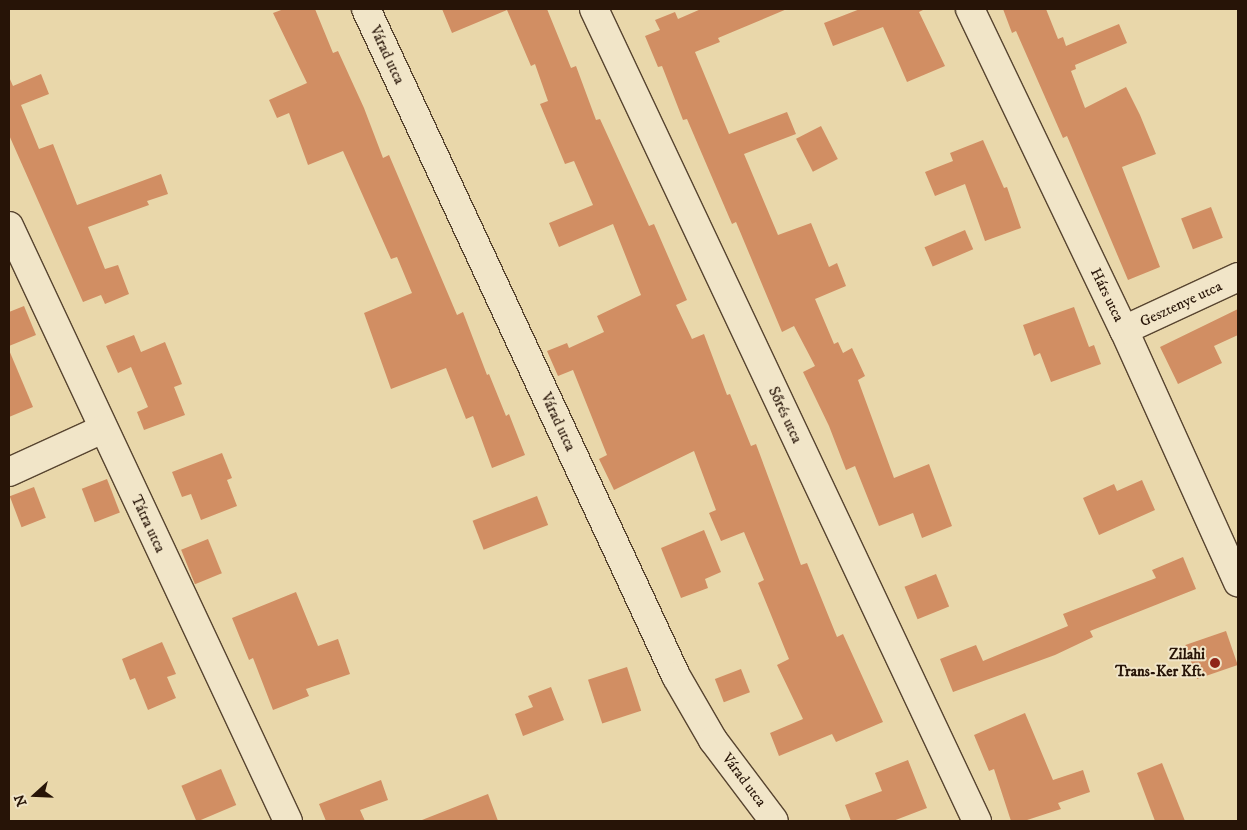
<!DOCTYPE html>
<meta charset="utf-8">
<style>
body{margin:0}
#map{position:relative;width:1247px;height:830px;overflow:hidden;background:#e9d7aa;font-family:"IM FELL DW Pica",serif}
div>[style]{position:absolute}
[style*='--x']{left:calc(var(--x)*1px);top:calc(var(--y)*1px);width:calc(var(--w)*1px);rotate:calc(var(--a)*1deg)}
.building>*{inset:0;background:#d18e63;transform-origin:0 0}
.roads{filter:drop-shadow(1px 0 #584530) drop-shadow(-1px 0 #584530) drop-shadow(0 1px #584530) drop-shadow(0 -1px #584530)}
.minor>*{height:28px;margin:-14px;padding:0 14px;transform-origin:14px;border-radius:14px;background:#f1e5c8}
.dots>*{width:14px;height:14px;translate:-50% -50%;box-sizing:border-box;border:2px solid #f1e5c8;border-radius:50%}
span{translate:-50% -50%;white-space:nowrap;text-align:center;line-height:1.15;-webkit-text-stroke:4px #f1e5c8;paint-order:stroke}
.street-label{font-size:15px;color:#271407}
.poi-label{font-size:15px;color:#271407;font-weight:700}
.right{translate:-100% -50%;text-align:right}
.frame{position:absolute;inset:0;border:10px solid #271407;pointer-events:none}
.north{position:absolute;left:10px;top:770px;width:50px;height:50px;-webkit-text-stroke:4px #f1e5c8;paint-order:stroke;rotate:250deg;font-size:14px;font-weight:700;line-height:20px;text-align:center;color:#271407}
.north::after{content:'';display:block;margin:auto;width:18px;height:22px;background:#271407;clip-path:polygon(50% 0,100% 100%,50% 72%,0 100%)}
</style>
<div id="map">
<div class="building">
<div style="clip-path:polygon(284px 9px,315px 9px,333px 53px,338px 51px,364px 108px,383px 158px,389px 155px,457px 315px,463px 312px,487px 375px,489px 374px,506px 416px,509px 414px,525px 455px,492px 468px,473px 416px,466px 419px,446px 368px,391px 389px,364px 313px,412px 293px,397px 257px,391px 259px,343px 151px,308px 165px,289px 113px,277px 118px,269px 100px,307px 83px,273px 13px)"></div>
<div style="clip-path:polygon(442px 9px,547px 9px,571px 68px,576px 66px,596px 120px,600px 119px,649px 226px,654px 224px,687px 300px,676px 305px,692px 339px,704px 334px,727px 395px,730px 394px,751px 446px,756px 444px,801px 565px,807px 563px,837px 637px,843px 634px,883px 722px,836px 742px,832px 734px,779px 756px,770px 733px,803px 719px,777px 665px,789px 659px,758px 583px,764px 580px,744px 532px,721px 541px,709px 513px,716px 510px,694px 451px,614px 490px,599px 459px,607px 455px,573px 370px,558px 376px,547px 351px,567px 343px,569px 348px,604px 332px,597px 316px,641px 295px,613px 224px,559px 247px,549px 223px,593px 205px,574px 161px,565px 164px,540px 104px,548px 101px,535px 64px,531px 66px,507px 10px,452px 33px)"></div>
<div style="clip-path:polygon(701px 9px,787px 9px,718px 38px,720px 42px,695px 52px,729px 134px,787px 112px,796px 134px,744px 154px,778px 235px,811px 223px,829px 267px,837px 263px,846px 286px,815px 299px,834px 344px,838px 342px,843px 353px,852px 348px,865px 376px,858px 380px,894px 478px,929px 464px,952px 526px,922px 538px,913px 513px,879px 526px,855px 466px,846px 470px,829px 426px,803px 372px,815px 366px,794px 326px,782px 332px,736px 222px,732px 224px,687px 119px,683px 120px,662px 66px,658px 67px,645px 36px,660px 30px,655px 20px,675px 12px,678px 19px)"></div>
<div style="clip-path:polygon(860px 9px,925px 9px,919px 12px,945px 66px,907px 82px,883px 27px,833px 46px,824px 23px)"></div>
<div style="clip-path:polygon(1003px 9px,1046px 9px,1058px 39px,1063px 37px,1066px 46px,1119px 24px,1127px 43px,1075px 65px,1076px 69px,1071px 71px,1085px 108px,1126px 87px,1140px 115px,1156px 154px,1122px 167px,1160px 267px,1128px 280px,1067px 136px,1063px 138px,1016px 31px,1012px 33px)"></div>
<div style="clip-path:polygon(41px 74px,49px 94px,21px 105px,39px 149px,53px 144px,77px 205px,161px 174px,168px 194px,147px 201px,149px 205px,88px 227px,105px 269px,118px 265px,129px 294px,105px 304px,101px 295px,83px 302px,9px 135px,9px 77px,13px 86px)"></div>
<div style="left:821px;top:126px;width:37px;height:28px;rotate:63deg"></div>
<div style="clip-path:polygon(983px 140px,1004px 188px,1007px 187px,1021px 228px,985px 241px,965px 184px,935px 196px,925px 172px,953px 161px,950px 153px)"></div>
<div style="left:1211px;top:207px;width:33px;height:32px;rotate:69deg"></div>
<div style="left:965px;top:230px;width:21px;height:44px;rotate:67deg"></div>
<div style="clip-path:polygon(24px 306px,36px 335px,9px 346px,9px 312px)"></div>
<div style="clip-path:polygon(1074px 307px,1089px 347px,1094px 345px,1101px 364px,1051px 382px,1040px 353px,1034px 356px,1023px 325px)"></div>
<div style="clip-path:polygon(1238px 309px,1238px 335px,1214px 346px,1222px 363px,1178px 384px,1160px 347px)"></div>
<div style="clip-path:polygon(134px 335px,141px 352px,165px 342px,182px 384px,174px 387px,185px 415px,144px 430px,137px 412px,148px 407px,131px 367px,118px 373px,106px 346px)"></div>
<div style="clip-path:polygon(9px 350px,33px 407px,9px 417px)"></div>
<div style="clip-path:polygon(222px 453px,232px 478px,227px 480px,237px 506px,201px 520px,191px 494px,182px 497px,172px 472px)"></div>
<div style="left:107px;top:479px;width:36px;height:27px;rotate:69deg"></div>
<div style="clip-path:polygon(1142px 480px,1155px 510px,1099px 535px,1083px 498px,1114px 484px,1117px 491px)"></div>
<div style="left:34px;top:487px;width:33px;height:26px;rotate:69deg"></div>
<div style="left:537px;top:496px;width:31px;height:69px;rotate:69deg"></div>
<div style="clip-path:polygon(704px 530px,721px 572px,705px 579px,708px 588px,681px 598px,661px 548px)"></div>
<div style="left:208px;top:539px;width:37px;height:29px;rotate:68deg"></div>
<div style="clip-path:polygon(1183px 557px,1196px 589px,1090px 631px,1093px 637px,1055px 655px,953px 692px,940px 659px,976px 645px,983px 661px,1068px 626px,1063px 614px,1156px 578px,1152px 570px)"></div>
<div style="left:936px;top:574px;width:35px;height:34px;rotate:68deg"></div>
<div style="clip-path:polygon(296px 592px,318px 646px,338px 639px,350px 674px,306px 689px,309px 696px,273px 710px,253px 658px,249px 660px,232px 618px)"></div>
<div style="left:1226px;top:631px;width:36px;height:43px;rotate:71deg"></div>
<div style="clip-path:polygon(162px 642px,176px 674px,167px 677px,176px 698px,148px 710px,135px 678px,130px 680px,122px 659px)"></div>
<div style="left:627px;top:667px;width:46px;height:41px;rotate:72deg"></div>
<div style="left:741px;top:669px;width:25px;height:28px;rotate:69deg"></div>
<div style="clip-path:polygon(551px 687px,564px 720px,523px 736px,515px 714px,533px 707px,528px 696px)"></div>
<div style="clip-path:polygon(1025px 713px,1053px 780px,1083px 770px,1090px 792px,1058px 803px,1061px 809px,1024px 821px,1011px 821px,994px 769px,989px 771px,974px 735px)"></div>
<div style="clip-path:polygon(908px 760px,927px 808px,893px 821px,851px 821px,845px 805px,882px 791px,875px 773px)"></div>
<div style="clip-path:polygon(1162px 763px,1185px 821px,1155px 821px,1137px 773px)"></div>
<div style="left:221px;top:769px;width:39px;height:43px;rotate:67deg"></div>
<div style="clip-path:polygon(381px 780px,388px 800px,360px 810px,365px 821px,326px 821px,319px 804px)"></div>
<div style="clip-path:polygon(488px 794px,498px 821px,422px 821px,422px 820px)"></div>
</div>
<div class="roads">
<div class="minor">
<div style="--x:366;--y:9;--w:736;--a:65.07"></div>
<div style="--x:676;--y:676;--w:74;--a:60"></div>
<div style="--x:713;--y:740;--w:101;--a:53"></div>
<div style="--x:594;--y:9;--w:898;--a:64.75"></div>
<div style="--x:970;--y:9;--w:356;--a:64.4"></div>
<div style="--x:1124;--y:330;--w:277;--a:65.7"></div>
<div style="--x:9;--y:226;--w:657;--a:64.88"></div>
<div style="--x:1124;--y:330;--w:126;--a:-24.9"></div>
<div style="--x:9;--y:472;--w:103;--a:-24.6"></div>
</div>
</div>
<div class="dots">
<div style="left:1215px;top:663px;background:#8f2418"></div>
</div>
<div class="street-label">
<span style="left:387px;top:55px;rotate:65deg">Várad utca</span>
<span style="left:1107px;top:295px;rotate:64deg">Hárs utca</span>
<span style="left:1181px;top:304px;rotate:-25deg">Gesztenye utca</span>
<span style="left:785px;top:415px;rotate:65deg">Sőrés utca</span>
<span style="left:558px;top:422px;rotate:65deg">Várad utca</span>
<span style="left:148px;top:524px;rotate:65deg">Tátra utca</span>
<span style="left:744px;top:780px;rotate:53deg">Várad utca</span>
</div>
<div class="poi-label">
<span class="right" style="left:1205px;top:663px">Zilahi<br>Trans-Ker Kft.</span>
</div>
<div class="frame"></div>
<div class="north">N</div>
</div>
